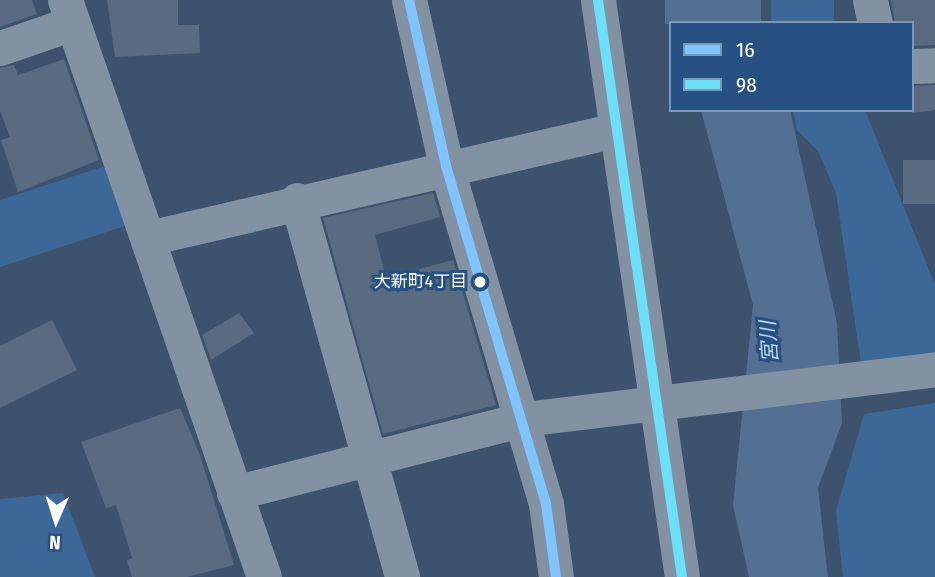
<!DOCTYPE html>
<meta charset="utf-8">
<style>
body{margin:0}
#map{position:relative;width:935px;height:577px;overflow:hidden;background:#3c526d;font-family:"Fira Sans Condensed","Noto Sans JP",sans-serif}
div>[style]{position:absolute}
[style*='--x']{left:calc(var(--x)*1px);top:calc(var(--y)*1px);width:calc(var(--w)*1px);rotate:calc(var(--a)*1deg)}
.green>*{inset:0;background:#3c6898;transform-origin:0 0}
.water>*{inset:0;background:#536f91;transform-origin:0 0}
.building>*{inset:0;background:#596b80;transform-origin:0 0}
.minor>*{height:35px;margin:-17.5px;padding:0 17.5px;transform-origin:17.5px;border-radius:17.5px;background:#8292a3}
.bus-1>*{height:10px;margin:-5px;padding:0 5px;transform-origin:5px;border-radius:5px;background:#80c4ff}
.bus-2>*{height:10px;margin:-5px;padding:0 5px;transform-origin:5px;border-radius:5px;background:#6ddff8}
.dots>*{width:19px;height:19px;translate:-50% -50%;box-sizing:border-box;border:4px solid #275182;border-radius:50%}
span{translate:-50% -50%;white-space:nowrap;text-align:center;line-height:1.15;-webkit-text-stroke:6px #275182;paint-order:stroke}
.bus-label{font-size:17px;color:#fff}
.right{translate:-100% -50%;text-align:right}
.water-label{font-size:21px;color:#bcd4ee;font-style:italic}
.legend{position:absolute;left:669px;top:21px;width:245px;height:91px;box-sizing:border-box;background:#275182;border:2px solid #7d97b4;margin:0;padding:9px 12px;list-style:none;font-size:21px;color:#fff}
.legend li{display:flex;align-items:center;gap:14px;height:35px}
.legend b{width:35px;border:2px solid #7d97b4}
.north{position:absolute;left:21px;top:486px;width:70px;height:70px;-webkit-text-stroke:5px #275182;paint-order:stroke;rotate:183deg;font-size:19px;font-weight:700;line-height:28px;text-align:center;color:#fff}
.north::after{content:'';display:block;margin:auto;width:24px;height:32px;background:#fff;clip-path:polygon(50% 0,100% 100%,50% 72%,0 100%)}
</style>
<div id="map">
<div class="green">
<div style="left:771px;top:0;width:63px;height:24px"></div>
<div style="clip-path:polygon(793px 110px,865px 110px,935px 285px,935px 356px,861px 364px,836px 193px,818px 151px,797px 130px)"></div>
<div style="clip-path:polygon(105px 166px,128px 225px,0 267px,0 200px)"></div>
<div style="clip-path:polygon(935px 403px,935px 577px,843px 577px,836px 511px,864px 414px)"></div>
<div style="clip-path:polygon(63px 493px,95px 577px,0 577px,0 499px)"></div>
</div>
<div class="water">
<div style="left:665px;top:0;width:96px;height:24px"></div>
<div style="clip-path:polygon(701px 110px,790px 110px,837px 323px,842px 423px,818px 488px,828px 577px,749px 577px,733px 505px,753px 305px)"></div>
</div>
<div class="building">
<div style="clip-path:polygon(0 0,32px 0,37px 14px,0 27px)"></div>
<div style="clip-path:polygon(107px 0,178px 0,178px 25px,199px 25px,200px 53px,115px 57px)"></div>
<div style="clip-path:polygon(891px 0,935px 0,935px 45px,912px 46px,912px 23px,895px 23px)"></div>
<div style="clip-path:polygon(64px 59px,99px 160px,18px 192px,1px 140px,10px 137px,0 111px,0 68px,14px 65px,18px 75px)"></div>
<div style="clip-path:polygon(935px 85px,935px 110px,912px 113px,912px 86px)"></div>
<div style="left:935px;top:160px;width:44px;height:32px;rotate:90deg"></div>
<div style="clip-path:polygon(433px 193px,440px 217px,375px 235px,386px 278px,453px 260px,496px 405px,383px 434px,323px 218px)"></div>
<div style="clip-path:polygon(239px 313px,254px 333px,211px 360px,202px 335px)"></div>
<div style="clip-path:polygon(52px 320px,77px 370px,0 408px,0 346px)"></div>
<div style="clip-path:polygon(180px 408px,200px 455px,234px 565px,187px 577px,132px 577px,127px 561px,132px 558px,116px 505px,106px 508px,81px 442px)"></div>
</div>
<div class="minor">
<div style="--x:65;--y:0;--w:610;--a:70.97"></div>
<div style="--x:409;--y:0;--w:170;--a:77.4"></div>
<div style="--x:446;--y:166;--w:352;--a:73.5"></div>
<div style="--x:546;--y:504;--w:74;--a:82.2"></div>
<div style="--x:598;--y:0;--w:583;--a:81.72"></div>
<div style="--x:870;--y:0;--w:24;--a:78"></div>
<div style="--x:0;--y:48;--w:77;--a:-18.9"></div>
<div style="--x:912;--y:66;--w:23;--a:-2"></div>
<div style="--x:297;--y:200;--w:391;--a:74.4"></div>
<div style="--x:148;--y:238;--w:479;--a:-13"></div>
<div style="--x:234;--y:493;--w:299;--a:-14.3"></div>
<div style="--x:524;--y:419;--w:414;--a:-6.9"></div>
</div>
<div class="bus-1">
<div style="--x:409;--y:0;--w:170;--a:77.4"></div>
<div style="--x:446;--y:166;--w:352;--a:73.5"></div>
<div style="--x:546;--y:504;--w:74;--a:82.2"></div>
</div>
<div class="bus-2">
<div style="--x:598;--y:0;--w:583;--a:81.72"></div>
</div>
<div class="dots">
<div style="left:480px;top:282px;background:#fff"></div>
</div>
<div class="bus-label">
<span class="right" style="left:467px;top:282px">大新町4丁目</span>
</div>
<div class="water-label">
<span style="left:769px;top:342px;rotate:-94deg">宮川</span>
</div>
<ul class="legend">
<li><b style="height:9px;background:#80c4ff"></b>16</li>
<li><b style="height:9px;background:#6ddff8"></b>98</li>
</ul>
<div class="north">N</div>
</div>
